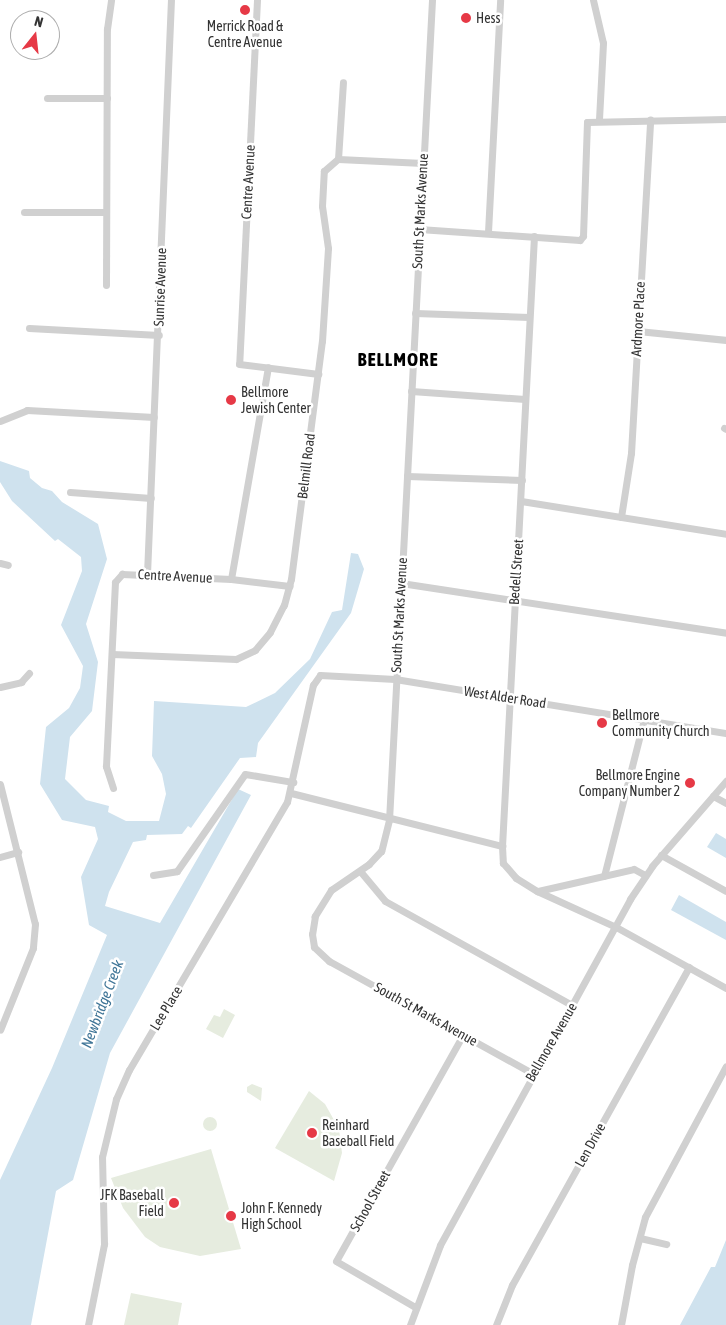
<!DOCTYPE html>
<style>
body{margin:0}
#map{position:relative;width:726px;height:1325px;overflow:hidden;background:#fff;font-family:"Asap Condensed",sans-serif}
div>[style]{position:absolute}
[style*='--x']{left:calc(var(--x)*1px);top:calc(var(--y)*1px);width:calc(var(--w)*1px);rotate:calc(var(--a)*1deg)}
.green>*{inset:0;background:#e6ecdf}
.round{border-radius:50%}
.water>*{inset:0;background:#cfe2ee}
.minor>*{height:7px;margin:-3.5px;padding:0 3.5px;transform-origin:3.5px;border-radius:3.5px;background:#d0d0d0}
.dots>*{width:14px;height:14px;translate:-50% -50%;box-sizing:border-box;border:2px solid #fff;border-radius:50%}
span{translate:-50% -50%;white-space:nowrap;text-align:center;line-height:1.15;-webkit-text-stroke:5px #fff;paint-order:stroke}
.poi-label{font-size:14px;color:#333}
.left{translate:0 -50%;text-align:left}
.right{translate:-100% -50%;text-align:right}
.street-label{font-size:14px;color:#333}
.water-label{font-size:15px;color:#3f7597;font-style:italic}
.district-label{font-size:19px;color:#000;font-weight:700;letter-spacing:1px}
.north{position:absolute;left:10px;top:10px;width:50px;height:50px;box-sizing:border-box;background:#fff;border:1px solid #adadad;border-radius:50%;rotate:16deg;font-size:14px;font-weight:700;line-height:20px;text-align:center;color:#333}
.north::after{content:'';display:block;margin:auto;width:18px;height:22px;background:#e63946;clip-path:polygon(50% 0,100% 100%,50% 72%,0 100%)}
</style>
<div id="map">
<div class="green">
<div style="clip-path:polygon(224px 1009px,235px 1015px,223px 1038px,206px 1029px,214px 1015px,220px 1017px)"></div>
<div style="clip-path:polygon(252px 1084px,262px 1088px,261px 1101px,247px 1092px,247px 1087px)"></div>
<div style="clip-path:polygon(309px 1091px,325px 1104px,339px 1129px,342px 1153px,334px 1181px,275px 1148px)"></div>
<div class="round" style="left:203px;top:1117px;width:14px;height:14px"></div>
<div style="clip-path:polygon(211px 1149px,241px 1249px,200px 1256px,160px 1247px,145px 1237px,123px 1208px,111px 1178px)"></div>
<div style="clip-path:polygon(131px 1293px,182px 1303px,178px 1325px,124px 1325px)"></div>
</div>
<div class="water">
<div style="clip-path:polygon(0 461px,29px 471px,30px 478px,42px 488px,52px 491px,62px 502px,98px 524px,107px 559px,86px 624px,98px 662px,92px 711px,70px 737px,65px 779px,86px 800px,109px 806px,108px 812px,126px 821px,159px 821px,166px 794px,162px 774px,152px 756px,154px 701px,246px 707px,275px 693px,310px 659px,332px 612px,342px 610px,351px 553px,358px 554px,364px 569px,351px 613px,258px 743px,256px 757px,240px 758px,191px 828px,188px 826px,182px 834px,147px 835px,146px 840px,133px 842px,109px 892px,105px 906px,160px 923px,238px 789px,251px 795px,110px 1053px,73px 1180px,56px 1191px,31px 1325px,0 1325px,0 1180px,52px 1068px,107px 935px,89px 925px,81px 877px,98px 839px,95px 827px,62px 820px,40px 784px,46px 727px,69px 708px,80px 688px,83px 666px,61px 625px,82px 571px,81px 557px,58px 539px,55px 541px,12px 501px,0 482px)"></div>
<div style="clip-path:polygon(716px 833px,726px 839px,726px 858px,707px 847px)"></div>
<div style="clip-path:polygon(679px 895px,726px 922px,726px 940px,671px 910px)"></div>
<div style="clip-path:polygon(726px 1240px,726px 1325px,680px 1325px,711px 1267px,715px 1267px)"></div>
</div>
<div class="minor">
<div style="--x:257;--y:0;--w:364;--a:92.8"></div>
<div style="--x:239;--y:364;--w:80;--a:7.2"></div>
<div style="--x:432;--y:0;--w:821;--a:93"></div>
<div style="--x:389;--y:820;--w:32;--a:104"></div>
<div style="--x:381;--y:851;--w:18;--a:133"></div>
<div style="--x:369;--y:864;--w:46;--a:145.6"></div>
<div style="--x:331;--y:890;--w:31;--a:122"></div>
<div style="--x:315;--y:916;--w:18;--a:99"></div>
<div style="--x:312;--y:934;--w:13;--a:81"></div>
<div style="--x:314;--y:947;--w:21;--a:43"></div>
<div style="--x:329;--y:961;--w:232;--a:28.9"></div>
<div style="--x:593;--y:0;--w:44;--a:76.9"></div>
<div style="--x:603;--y:43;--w:77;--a:93"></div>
<div style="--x:47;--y:98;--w:60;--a:0"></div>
<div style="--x:338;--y:159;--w:77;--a:-86.3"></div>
<div style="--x:24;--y:212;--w:82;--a:0"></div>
<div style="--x:419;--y:229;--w:161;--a:3.9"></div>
<div style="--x:580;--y:240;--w:5;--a:-53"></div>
<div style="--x:583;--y:236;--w:114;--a:-88"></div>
<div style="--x:587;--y:122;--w:139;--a:-1.2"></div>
<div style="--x:488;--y:232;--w:232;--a:-87"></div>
<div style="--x:534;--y:236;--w:611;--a:93"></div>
<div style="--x:502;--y:846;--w:17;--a:87"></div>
<div style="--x:503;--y:863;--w:20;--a:49"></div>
<div style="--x:516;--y:878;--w:25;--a:32"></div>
<div style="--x:537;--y:891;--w:87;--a:24.5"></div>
<div style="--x:616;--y:927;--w:126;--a:29"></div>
<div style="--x:106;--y:285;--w:256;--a:-89.8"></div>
<div style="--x:107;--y:29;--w:29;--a:-82"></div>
<div style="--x:415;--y:313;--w:114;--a:2"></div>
<div style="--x:29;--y:328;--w:130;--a:3.1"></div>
<div style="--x:638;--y:331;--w:88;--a:5.8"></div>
<div style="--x:411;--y:391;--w:114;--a:4"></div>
<div style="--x:0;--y:421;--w:29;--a:-22"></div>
<div style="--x:27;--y:410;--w:127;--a:3.2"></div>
<div style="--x:724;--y:428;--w:2;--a:27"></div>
<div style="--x:407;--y:476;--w:115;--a:2"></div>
<div style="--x:70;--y:492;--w:81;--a:4.2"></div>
<div style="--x:521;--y:501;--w:208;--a:9.1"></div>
<div style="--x:621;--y:517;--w:65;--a:-81.1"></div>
<div style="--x:631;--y:453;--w:334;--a:-86.7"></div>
<div style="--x:0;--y:563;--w:8;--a:14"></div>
<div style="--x:147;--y:574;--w:575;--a:-87.61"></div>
<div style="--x:231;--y:579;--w:215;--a:-80.1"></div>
<div style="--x:401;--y:583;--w:329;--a:8.7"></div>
<div style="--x:112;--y:654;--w:124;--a:2.3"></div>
<div style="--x:236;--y:659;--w:21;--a:-25"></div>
<div style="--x:255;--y:650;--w:23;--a:-50"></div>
<div style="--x:270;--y:632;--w:30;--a:-63"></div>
<div style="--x:284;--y:605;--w:27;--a:-75"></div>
<div style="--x:291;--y:579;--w:240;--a:-82.6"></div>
<div style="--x:322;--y:341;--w:93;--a:-86.3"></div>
<div style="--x:328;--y:248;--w:42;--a:-98.1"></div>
<div style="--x:322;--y:206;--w:35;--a:-87"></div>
<div style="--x:324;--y:171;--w:18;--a:-41"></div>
<div style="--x:338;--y:159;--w:85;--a:2.7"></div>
<div style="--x:0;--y:687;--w:22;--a:-13"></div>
<div style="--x:21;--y:682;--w:12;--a:-48"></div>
<div style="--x:0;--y:784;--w:144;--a:76"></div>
<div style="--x:35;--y:924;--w:24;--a:95"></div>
<div style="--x:33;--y:948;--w:88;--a:111.9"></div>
<div style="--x:113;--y:788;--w:23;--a:-108"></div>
<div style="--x:106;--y:766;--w:184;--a:-87.2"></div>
<div style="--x:115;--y:582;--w:11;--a:-49"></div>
<div style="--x:122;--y:574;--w:109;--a:2.6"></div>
<div style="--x:231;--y:579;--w:59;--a:6.8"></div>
<div style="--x:291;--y:793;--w:218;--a:14.1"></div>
<div style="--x:713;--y:796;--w:15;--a:28"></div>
<div style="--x:661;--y:855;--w:74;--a:29"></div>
<div style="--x:0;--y:857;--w:19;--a:-16"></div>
<div style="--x:360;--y:871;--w:39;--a:50"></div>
<div style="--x:385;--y:901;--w:214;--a:29.1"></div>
<div style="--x:153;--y:875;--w:24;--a:-9"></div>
<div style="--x:177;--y:871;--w:118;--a:-55"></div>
<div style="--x:245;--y:774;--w:49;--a:9.5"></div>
<div style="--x:604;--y:876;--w:162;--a:-75.7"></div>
<div style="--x:538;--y:891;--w:98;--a:-12.9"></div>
<div style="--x:634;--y:869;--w:13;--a:29"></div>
<div style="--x:640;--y:1238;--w:27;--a:13"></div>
<div style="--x:415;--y:1307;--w:91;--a:-149.8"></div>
<div style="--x:336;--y:1261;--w:259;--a:-60.7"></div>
<div style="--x:88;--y:1325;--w:83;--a:-78.8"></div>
<div style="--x:104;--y:1244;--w:87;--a:-91.3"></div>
<div style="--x:102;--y:1157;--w:60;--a:-76.4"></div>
<div style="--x:116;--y:1099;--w:32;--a:-66"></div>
<div style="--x:129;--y:1070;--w:311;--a:-59.5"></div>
<div style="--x:287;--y:802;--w:120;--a:-77.5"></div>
<div style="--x:313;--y:685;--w:12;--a:-55"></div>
<div style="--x:320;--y:675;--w:75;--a:3.1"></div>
<div style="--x:395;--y:679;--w:335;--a:9.3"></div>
<div style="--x:410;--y:1325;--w:85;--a:-69.4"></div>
<div style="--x:440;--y:1245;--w:395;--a:-61.2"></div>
<div style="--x:630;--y:899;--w:40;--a:-56"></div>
<div style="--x:652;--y:866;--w:113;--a:-49"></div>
<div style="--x:496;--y:1325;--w:43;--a:-68.2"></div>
<div style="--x:512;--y:1285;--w:364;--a:-60.9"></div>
<div style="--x:621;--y:1325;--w:61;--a:-79.6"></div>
<div style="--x:632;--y:1265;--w:50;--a:-74.8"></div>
<div style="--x:645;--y:1217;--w:171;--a:-61.8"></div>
</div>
<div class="dots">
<div style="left:245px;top:10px;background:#e63946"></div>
<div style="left:466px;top:18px;background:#e63946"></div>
<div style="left:231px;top:400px;background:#e63946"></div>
<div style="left:602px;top:723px;background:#e63946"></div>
<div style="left:690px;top:783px;background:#e63946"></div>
<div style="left:312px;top:1133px;background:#e63946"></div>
<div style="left:174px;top:1203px;background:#e63946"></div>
<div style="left:231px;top:1216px;background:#e63946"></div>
</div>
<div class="poi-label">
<span class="left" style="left:476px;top:18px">Hess</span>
<span style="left:245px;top:34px">Merrick Road &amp;<br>Centre Avenue</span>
<span class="left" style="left:241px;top:400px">Bellmore<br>Jewish Center</span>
<span class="left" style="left:612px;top:723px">Bellmore<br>Community Church</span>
<span class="right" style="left:680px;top:783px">Bellmore Engine<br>Company Number 2</span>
<span class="left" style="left:322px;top:1133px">Reinhard<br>Baseball Field</span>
<span class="right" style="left:164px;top:1203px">JFK Baseball<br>Field</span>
<span class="left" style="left:241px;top:1216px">John F. Kennedy<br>High School</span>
</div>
<div class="street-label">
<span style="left:248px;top:182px;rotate:-87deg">Centre Avenue</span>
<span style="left:420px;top:211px;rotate:-87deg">South St Marks Avenue</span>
<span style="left:160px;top:287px;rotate:-88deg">Sunrise Avenue</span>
<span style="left:638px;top:319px;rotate:-87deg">Ardmore Place</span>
<span style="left:306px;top:466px;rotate:-83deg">Belmill Road</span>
<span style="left:516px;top:572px;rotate:-86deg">Bedell Street</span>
<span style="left:175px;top:576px;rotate:3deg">Centre Avenue</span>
<span style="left:399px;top:615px;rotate:-87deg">South St Marks Avenue</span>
<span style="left:505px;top:697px;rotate:9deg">West Alder Road</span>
<span style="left:166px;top:1008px;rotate:-59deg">Lee Place</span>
<span style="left:426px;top:1014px;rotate:29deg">South St Marks Avenue</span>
<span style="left:551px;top:1042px;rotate:-60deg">Bellmore Avenue</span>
<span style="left:590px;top:1145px;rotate:-61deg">Len Drive</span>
<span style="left:370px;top:1201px;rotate:-61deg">School Street</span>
</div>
<div class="water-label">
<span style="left:102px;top:1004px;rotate:-69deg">Newbridge Creek</span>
</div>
<div class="district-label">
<span style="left:398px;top:360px">BELLMORE</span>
</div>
<div class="north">N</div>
</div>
